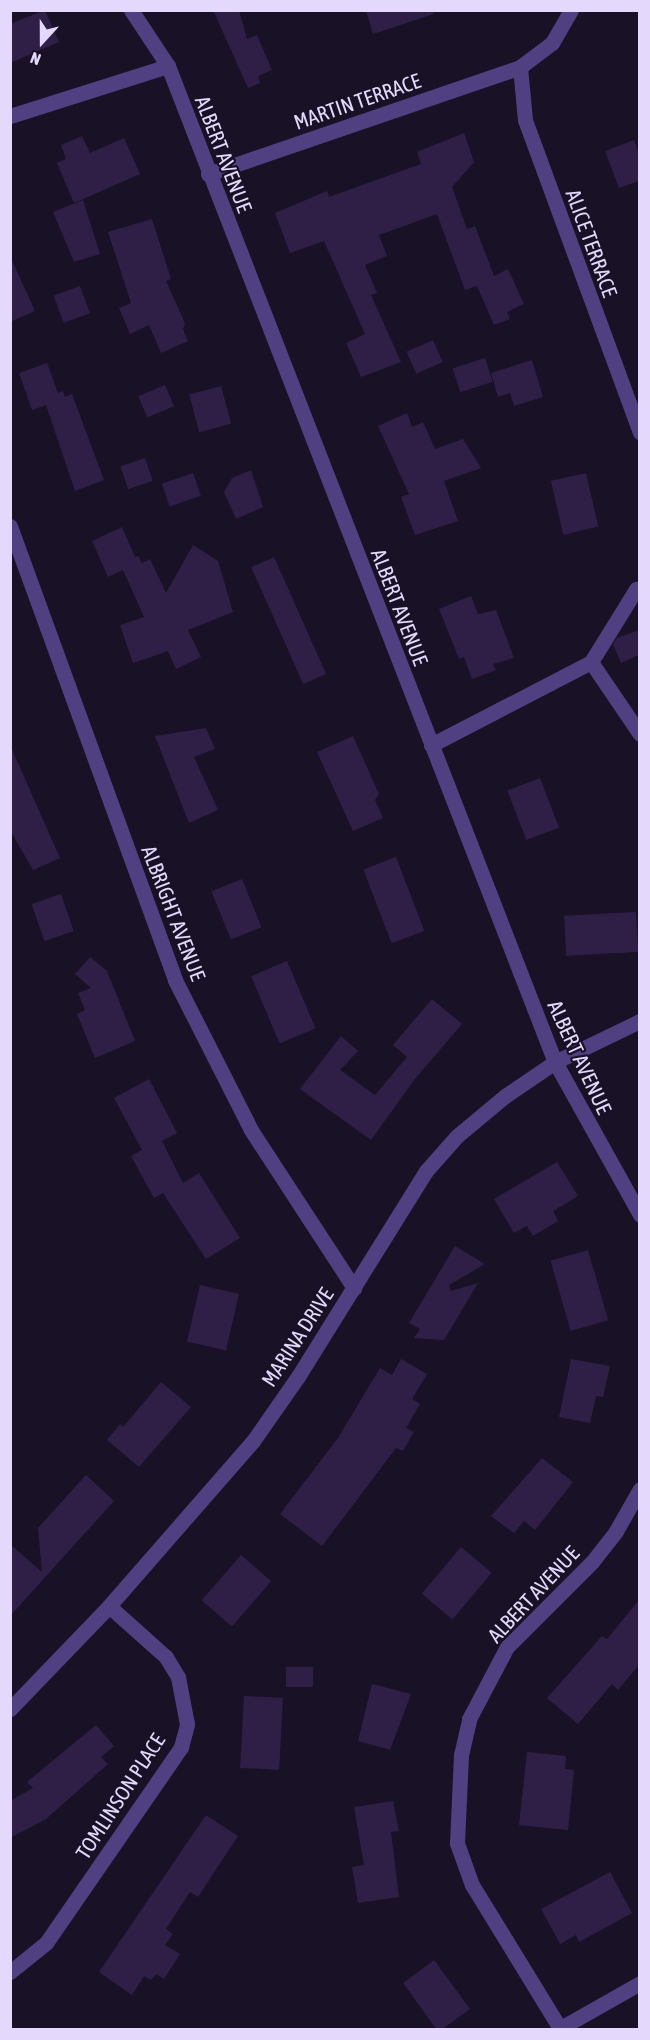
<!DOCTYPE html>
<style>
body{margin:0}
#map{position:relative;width:650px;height:2040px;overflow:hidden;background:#191126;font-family:"Asap Condensed",sans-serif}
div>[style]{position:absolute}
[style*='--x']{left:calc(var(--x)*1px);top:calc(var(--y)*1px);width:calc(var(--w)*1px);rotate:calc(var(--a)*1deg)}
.building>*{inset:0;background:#2f1f46;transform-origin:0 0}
.minor>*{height:15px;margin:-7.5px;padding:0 7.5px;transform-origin:7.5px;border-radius:7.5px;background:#504082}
span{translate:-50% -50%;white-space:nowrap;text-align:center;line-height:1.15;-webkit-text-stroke:4.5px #191126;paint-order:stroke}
.street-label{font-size:21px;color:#e4d9fc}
.frame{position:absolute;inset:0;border:12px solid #e4d9fc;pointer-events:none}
.north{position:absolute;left:12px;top:12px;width:60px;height:60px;-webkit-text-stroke:4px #191126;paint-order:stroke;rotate:201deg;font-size:16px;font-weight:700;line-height:24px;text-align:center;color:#e4d9fc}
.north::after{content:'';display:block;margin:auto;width:21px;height:27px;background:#e4d9fc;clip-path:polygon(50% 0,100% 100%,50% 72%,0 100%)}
</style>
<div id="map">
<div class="building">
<div style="clip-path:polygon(45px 10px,59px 42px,10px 63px,10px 24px)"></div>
<div style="clip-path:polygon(213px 10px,239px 10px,247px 39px,257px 35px,272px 70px,258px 76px,260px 83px,248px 88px)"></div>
<div style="clip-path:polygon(366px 10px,433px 10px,433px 14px,373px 34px)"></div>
<div style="clip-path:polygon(464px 133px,474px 162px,452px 187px,467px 229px,475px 226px,494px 276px,508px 269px,524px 304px,507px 312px,510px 319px,494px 325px,477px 286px,465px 290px,437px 214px,379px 235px,387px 256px,365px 265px,377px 293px,371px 295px,401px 362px,361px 377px,346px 343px,365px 334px,324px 241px,290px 253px,275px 213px,327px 191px,329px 197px,421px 164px,417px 152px)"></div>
<div style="clip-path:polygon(82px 136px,90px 153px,124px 138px,140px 174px,74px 203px,57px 163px,66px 159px,61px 145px)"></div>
<div style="clip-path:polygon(634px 140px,639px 154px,639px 181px,619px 188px,605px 151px)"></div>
<div style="clip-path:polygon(83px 200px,100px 254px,74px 262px,53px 212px)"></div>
<div style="clip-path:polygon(152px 219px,171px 279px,166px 281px,185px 323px,183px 329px,188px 341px,161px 353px,149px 325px,130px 334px,119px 308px,131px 303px,108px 232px)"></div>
<div style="clip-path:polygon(10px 256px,35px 311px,10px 322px)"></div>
<div style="left:80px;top:286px;width:29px;height:28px;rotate:70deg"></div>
<div style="left:433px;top:340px;width:24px;height:29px;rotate:66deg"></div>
<div style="left:485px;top:358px;width:25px;height:34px;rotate:72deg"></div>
<div style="clip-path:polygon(532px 360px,543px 397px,514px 406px,510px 393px,498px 397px,491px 373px)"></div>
<div style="clip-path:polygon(47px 363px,58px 393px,63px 391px,65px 397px,72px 394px,104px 480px,75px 491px,46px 405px,32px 410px,19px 373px)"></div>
<div style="left:165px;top:385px;width:23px;height:29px;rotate:67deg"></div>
<div style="left:221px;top:386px;width:39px;height:33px;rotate:75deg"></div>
<div style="clip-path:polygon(407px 413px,412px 427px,423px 422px,435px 449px,463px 439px,481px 468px,444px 481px,458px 521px,415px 535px,401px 497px,409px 494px,378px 426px)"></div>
<div style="left:145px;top:458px;width:24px;height:26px;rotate:71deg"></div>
<div style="clip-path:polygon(251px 470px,263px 507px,236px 519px,224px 492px,232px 478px)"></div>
<div style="left:193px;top:473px;width:24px;height:33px;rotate:71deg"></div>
<div style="left:586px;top:473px;width:55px;height:36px;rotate:77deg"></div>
<div style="clip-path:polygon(122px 527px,135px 557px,138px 556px,142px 563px,150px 559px,166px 593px,193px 545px,218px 561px,233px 612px,188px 630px,201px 657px,176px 669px,168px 651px,133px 663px,120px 625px,144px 617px,123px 570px,108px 577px,92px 541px)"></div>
<div style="left:274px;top:557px;width:128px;height:25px;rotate:66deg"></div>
<div style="clip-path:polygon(471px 596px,478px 614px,496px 610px,514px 658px,493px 664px,496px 670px,472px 679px,464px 657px,459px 659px,439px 609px)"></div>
<div style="clip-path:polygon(639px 630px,639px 655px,621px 663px,613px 644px,617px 638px)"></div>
<div style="clip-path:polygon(206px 728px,215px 749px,194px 757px,218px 810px,189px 823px,155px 736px)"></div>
<div style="clip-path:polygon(353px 736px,379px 794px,375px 800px,383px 818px,353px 831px,317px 752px)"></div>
<div style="clip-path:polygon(10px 745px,60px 858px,33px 870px,10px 830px)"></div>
<div style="left:540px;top:778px;width:53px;height:35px;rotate:69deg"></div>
<div style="left:396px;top:857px;width:79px;height:35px;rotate:69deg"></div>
<div style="left:242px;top:879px;width:52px;height:33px;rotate:68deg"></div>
<div style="left:61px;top:894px;width:39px;height:31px;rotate:71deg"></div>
<div style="left:636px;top:912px;width:40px;height:72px;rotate:87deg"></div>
<div style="clip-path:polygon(90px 957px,107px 971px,135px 1041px,95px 1058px,77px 1014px,85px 1010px,78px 993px,91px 988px,75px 974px)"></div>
<div style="left:287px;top:961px;width:73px;height:39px;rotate:67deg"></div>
<div style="clip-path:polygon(432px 999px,462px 1024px,414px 1080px,371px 1140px,300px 1089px,341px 1036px,358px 1051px,340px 1070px,375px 1095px,407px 1057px,393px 1045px)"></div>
<div style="clip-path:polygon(149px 1079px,177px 1133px,162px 1141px,183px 1183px,199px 1173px,240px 1238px,206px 1259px,163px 1193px,154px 1198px,131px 1156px,142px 1150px,114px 1098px)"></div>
<div style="clip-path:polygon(557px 1162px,578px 1196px,553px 1211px,558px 1221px,533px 1236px,527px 1226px,514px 1233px,494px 1199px)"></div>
<div style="clip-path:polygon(455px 1246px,485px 1264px,449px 1285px,451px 1291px,478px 1283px,444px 1340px,414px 1338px,420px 1329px,409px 1323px)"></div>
<div style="left:588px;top:1250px;width:73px;height:39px;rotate:74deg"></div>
<div style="left:200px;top:1285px;width:40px;height:58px;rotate:13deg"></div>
<div style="clip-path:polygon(401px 1359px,427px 1374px,412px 1399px,420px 1404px,406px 1428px,414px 1432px,403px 1451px,396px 1448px,322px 1546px,280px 1514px,338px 1438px,380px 1368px,392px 1375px)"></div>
<div style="clip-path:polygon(571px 1359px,610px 1366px,603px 1397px,596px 1396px,590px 1423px,559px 1417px)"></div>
<div style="clip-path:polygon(161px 1382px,191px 1407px,139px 1467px,107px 1440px,120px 1424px,123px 1427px)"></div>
<div style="clip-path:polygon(542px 1458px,573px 1482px,535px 1530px,524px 1521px,514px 1533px,491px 1516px)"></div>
<div style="clip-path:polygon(86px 1475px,114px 1501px,10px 1616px,10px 1544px,42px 1572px,38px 1528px)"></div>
<div style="left:461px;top:1547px;width:40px;height:61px;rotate:40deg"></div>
<div style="left:241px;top:1555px;width:40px;height:60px;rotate:41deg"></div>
<div style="clip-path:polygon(639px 1600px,639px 1665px,618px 1690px,612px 1684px,578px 1724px,547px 1698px,602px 1636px,607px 1639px)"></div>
<div style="left:286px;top:1667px;width:27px;height:20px"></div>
<div style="clip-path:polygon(372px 1684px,411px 1694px,390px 1750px,358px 1741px)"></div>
<div style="left:244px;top:1696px;width:39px;height:72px;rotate:3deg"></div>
<div style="clip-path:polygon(96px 1725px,114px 1746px,101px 1757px,108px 1764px,46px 1819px,10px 1838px,10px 1801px,33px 1788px,27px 1782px)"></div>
<div style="clip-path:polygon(527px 1752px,566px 1756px,565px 1769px,574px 1770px,568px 1830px,519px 1825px)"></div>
<div style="clip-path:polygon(393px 1801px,399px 1831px,391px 1832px,399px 1897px,358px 1903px,352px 1867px,364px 1865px,354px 1807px)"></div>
<div style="clip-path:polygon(206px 1815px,238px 1836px,198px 1897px,190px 1892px,166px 1929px,173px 1934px,165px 1945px,180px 1954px,164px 1979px,156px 1974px,151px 1980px,144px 1976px,132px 1995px,99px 1972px)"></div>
<div style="clip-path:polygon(610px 1872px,632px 1913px,579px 1942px,576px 1935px,560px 1944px,541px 1909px)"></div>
<div style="clip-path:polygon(434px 1960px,470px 2009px,441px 2030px,437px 2030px,403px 1983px)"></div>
</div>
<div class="minor">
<div style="--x:131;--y:10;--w:67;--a:56.5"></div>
<div style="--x:168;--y:66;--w:1069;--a:68.77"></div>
<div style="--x:555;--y:1062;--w:175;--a:60.9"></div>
<div style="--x:520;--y:67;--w:53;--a:84.6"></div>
<div style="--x:525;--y:120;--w:333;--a:69.8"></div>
<div style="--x:10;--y:116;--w:166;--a:-17.6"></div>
<div style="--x:208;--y:174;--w:330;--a:-18.9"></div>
<div style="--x:520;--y:67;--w:40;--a:-37"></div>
<div style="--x:552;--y:43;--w:38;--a:-60"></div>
<div style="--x:10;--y:526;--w:483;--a:70"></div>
<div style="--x:175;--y:980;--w:168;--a:63.1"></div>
<div style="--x:251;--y:1130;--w:189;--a:56.9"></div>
<div style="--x:591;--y:662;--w:86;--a:-58.3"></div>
<div style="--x:431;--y:745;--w:180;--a:-27.4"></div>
<div style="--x:591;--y:662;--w:87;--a:55.8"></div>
<div style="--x:10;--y:1709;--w:143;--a:-46.1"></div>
<div style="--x:109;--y:1606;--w:219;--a:-48.9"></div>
<div style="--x:253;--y:1441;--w:80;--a:-55.1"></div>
<div style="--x:299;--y:1375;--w:240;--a:-58.1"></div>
<div style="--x:426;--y:1171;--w:47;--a:-48.5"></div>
<div style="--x:457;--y:1136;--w:62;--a:-39.8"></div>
<div style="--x:505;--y:1096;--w:60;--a:-34.2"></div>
<div style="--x:555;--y:1062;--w:94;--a:-25.8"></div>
<div style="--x:10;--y:1972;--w:46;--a:-38.9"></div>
<div style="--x:46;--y:1943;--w:238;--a:-55.4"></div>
<div style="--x:181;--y:1747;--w:24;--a:-75"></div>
<div style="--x:187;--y:1724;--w:48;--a:-100.8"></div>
<div style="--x:178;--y:1677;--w:23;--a:-121"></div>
<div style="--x:166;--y:1657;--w:76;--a:-138.2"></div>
<div style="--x:557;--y:2030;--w:95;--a:-29.5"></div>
<div style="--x:561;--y:2030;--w:170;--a:-121.5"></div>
<div style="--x:472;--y:1885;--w:45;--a:-109.7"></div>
<div style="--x:457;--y:1843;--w:88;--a:-87.4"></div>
<div style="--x:461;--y:1755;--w:37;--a:-77"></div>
<div style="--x:469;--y:1719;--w:81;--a:-62.2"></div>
<div style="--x:507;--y:1647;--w:120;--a:-45"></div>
<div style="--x:592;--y:1562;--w:39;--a:-52"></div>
<div style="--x:616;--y:1531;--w:48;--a:-60.3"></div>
</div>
<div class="street-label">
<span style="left:357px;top:101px;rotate:-19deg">MARTIN TERRACE</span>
<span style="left:224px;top:154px;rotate:69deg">ALBERT AVENUE</span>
<span style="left:592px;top:243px;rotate:70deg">ALICE TERRACE</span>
<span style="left:400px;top:607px;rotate:69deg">ALBERT AVENUE</span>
<span style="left:174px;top:913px;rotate:69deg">ALBRIGHT AVENUE</span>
<span style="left:580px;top:1057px;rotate:65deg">ALBERT AVENUE</span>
<span style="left:297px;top:1337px;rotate:-57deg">MARINA DRIVE</span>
<span style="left:533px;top:1594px;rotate:-47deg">ALBERT AVENUE</span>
<span style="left:120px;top:1796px;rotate:-57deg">TOMLINSON PLACE</span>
</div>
<div class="frame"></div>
<div class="north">N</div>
</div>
